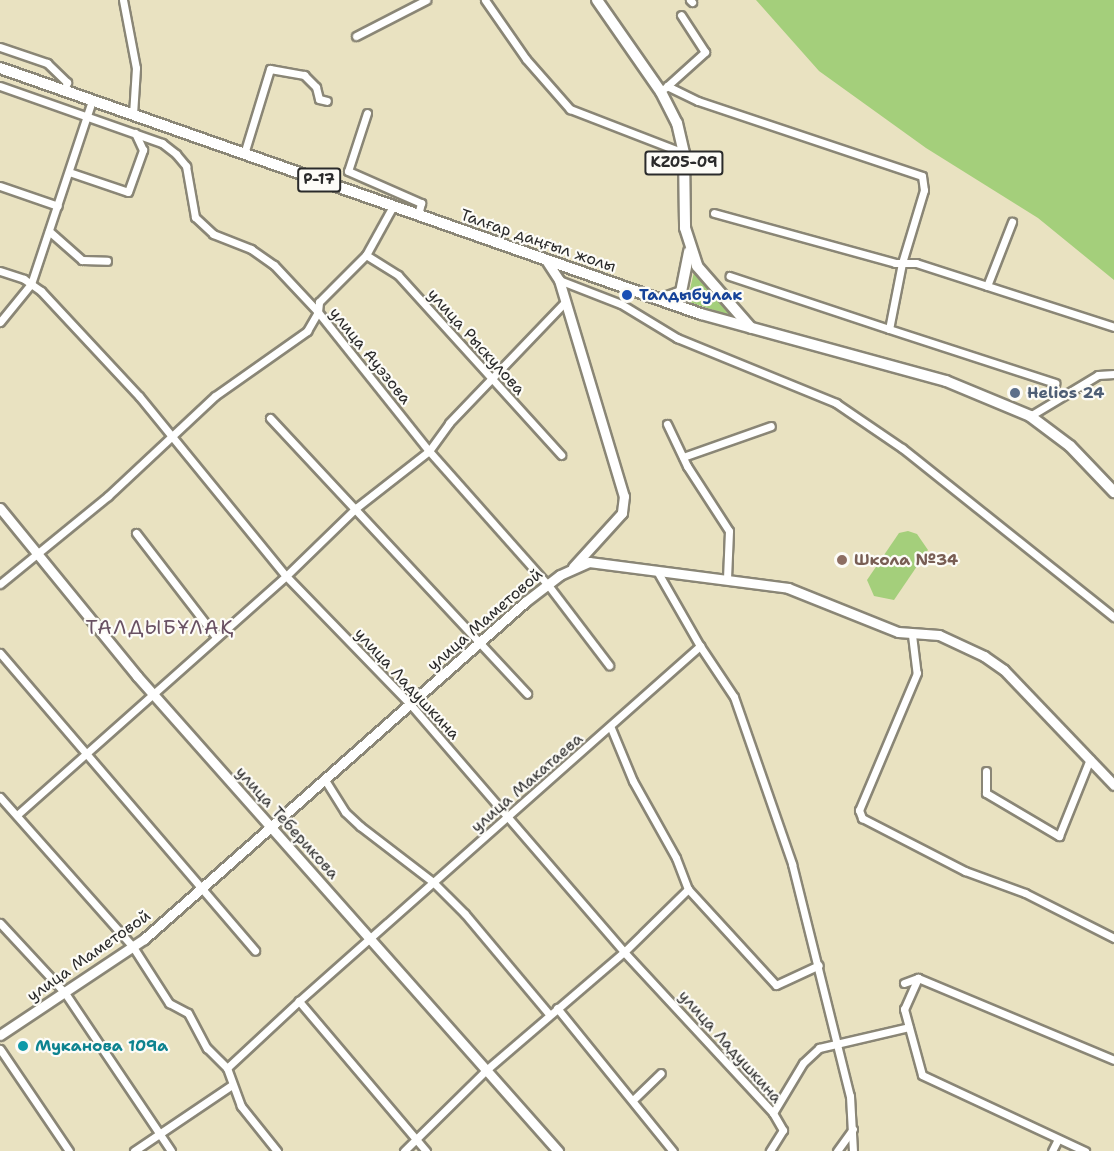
<!DOCTYPE html>
<meta charset="utf-8">
<style>
body{margin:0}
#map{position:relative;width:1114px;height:1151px;overflow:hidden;background:#e9e2c1;font-family:"Shantell Sans",sans-serif}
div>[style]{position:absolute}
[style*='--x']{left:calc(var(--x)*1px);top:calc(var(--y)*1px);width:calc(var(--w)*1px);rotate:calc(var(--a)*1deg)}
.green>*{inset:0;background:#a4cf7b}
.roads{filter:drop-shadow(2px 0 #8a8676) drop-shadow(-2px 0 #8a8676) drop-shadow(0 2px #8a8676) drop-shadow(0 -2px #8a8676)}
.minor>*{height:7px;margin:-3.5px;padding:0 3.5px;transform-origin:3.5px;border-radius:3.5px;background:#fff}
.tertiary>*{height:9px;margin:-4.5px;padding:0 4.5px;transform-origin:4.5px;border-radius:4.5px;background:#fff}
.primary>*{height:10px;margin:-5px;padding:0 5px;transform-origin:5px;border-radius:5px;background:#fff}
.dots>*{width:16px;height:16px;translate:-50% -50%;box-sizing:border-box;border:3px solid #fdfcf7;border-radius:50%}
span{translate:-50% -50%;white-space:nowrap;text-align:center;line-height:1.15;-webkit-text-stroke:4.5px #fdfcf7;paint-order:stroke}
.shield-label span{padding:2px 4px;background:#fdfcf7;border:2px solid;border-radius:4px;-webkit-text-stroke-width:0}
.shield-label{font-size:15px;color:#2b2b2b;font-weight:700}
.street-label{font-size:16px;color:#2b2b2b}
.transit-label{font-size:16px;color:#164399;font-weight:700}
.left{translate:0 -50%;text-align:left}
.service-label{font-size:16px;color:#4e5e75;font-weight:700}
.education-label{font-size:16px;color:#785e54;font-weight:700}
.culture-label{font-size:16px;color:#0d838f;font-weight:700}
.quarter-label{font-size:20px;color:#695163;letter-spacing:1.5px}
</style>
<div id="map">
<div class="green">
<div style="clip-path:polygon(756px 0,1114px 0,1114px 280px,1038px 218px,926px 148px,819px 71px)"></div>
<div style="clip-path:polygon(694px 272px,726px 309px,738px 318px,680px 299px,690px 289px)"></div>
<div style="clip-path:polygon(908px 531px,917px 534px,928px 550px,894px 600px,874px 596px,867px 580px,899px 533px)"></div>
</div>
<div class="roads">
<div class="minor">
<div style="--x:123;--y:0;--w:69;--a:79.2"></div>
<div style="--x:136;--y:68;--w:47;--a:93.7"></div>
<div style="--x:485;--y:0;--w:72;--a:55.2"></div>
<div style="--x:526;--y:59;--w:67;--a:48.7"></div>
<div style="--x:570;--y:109;--w:122;--a:21.1"></div>
<div style="--x:690;--y:0;--w:3;--a:45"></div>
<div style="--x:356;--y:36;--w:79;--a:-27.2"></div>
<div style="--x:0;--y:47;--w:50;--a:18.8"></div>
<div style="--x:47;--y:63;--w:28;--a:44"></div>
<div style="--x:67;--y:82;--w:9;--a:108"></div>
<div style="--x:0;--y:86;--w:172;--a:19.4"></div>
<div style="--x:162;--y:143;--w:18;--a:38"></div>
<div style="--x:176;--y:154;--w:16;--a:50"></div>
<div style="--x:186;--y:166;--w:52;--a:80"></div>
<div style="--x:195;--y:217;--w:25;--a:43"></div>
<div style="--x:213;--y:234;--w:41;--a:21.5"></div>
<div style="--x:251;--y:249;--w:28;--a:35"></div>
<div style="--x:274;--y:265;--w:64;--a:46.9"></div>
<div style="--x:318;--y:312;--w:178;--a:51.4"></div>
<div style="--x:429;--y:451;--w:179;--a:48.4"></div>
<div style="--x:548;--y:585;--w:101;--a:52.7"></div>
<div style="--x:667;--y:86;--w:34;--a:26"></div>
<div style="--x:698;--y:101;--w:236;--a:18.5"></div>
<div style="--x:922;--y:176;--w:14;--a:82"></div>
<div style="--x:924;--y:190;--w:76;--a:106.8"></div>
<div style="--x:902;--y:263;--w:67;--a:101.1"></div>
<div style="--x:889;--y:329;--w:168;--a:-161.6"></div>
<div style="--x:665;--y:88;--w:54;--a:-42"></div>
<div style="--x:705;--y:52;--w:44;--a:-123"></div>
<div style="--x:367;--y:113;--w:61;--a:108.1"></div>
<div style="--x:348;--y:171;--w:80;--a:23.7"></div>
<div style="--x:421;--y:203;--w:12;--a:104"></div>
<div style="--x:244;--y:154;--w:89;--a:-73"></div>
<div style="--x:270;--y:69;--w:35;--a:10"></div>
<div style="--x:304;--y:75;--w:17;--a:45"></div>
<div style="--x:316;--y:87;--w:12;--a:76"></div>
<div style="--x:319;--y:99;--w:8;--a:14"></div>
<div style="--x:69;--y:172;--w:62;--a:18.7"></div>
<div style="--x:128;--y:192;--w:45;--a:-70.3"></div>
<div style="--x:143;--y:150;--w:19;--a:-115"></div>
<div style="--x:0;--y:186;--w:61;--a:19"></div>
<div style="--x:714;--y:213;--w:188;--a:15.4"></div>
<div style="--x:895;--y:263;--w:21;--a:0"></div>
<div style="--x:916;--y:263;--w:208;--a:17.9"></div>
<div style="--x:49;--y:231;--w:44;--a:41.3"></div>
<div style="--x:82;--y:260;--w:25;--a:2"></div>
<div style="--x:366;--y:255;--w:38;--a:32"></div>
<div style="--x:398;--y:275;--w:243;--a:47.8"></div>
<div style="--x:0;--y:271;--w:25;--a:18"></div>
<div style="--x:24;--y:279;--w:21;--a:35"></div>
<div style="--x:41;--y:291;--w:144;--a:47"></div>
<div style="--x:139;--y:396;--w:232;--a:50.8"></div>
<div style="--x:286;--y:576;--w:180;--a:45.9"></div>
<div style="--x:411;--y:705;--w:326;--a:49.2"></div>
<div style="--x:624;--y:952;--w:219;--a:47.2"></div>
<div style="--x:773;--y:1113;--w:20;--a:60"></div>
<div style="--x:783;--y:1130;--w:25;--a:122"></div>
<div style="--x:559;--y:280;--w:66;--a:21.2"></div>
<div style="--x:621;--y:304;--w:66;--a:31.3"></div>
<div style="--x:677;--y:338;--w:172;--a:22.2"></div>
<div style="--x:836;--y:403;--w:80;--a:34.3"></div>
<div style="--x:902;--y:448;--w:271;--a:38.6"></div>
<div style="--x:987;--y:286;--w:69;--a:-68.7"></div>
<div style="--x:0;--y:322;--w:49;--a:-50.8"></div>
<div style="--x:31;--y:284;--w:193;--a:-71.6"></div>
<div style="--x:889;--y:329;--w:175;--a:18"></div>
<div style="--x:1030;--y:416;--w:79;--a:-31.1"></div>
<div style="--x:1098;--y:375;--w:16;--a:-4"></div>
<div style="--x:270;--y:418;--w:377;--a:47"></div>
<div style="--x:667;--y:424;--w:47;--a:64.5"></div>
<div style="--x:687;--y:466;--w:77;--a:57.1"></div>
<div style="--x:729;--y:531;--w:48;--a:92.4"></div>
<div style="--x:683;--y:457;--w:93;--a:-19.4"></div>
<div style="--x:136;--y:533;--w:131;--a:52.4"></div>
<div style="--x:657;--y:571;--w:86;--a:60.2"></div>
<div style="--x:700;--y:646;--w:61;--a:56.3"></div>
<div style="--x:734;--y:697;--w:177;--a:70.8"></div>
<div style="--x:792;--y:864;--w:239;--a:76"></div>
<div style="--x:850;--y:1096;--w:55;--a:86.9"></div>
<div style="--x:0;--y:584;--w:139;--a:-39.2"></div>
<div style="--x:108;--y:496;--w:146;--a:-43.1"></div>
<div style="--x:215;--y:396;--w:113;--a:-35.2"></div>
<div style="--x:307;--y:331;--w:22;--a:-60"></div>
<div style="--x:318;--y:312;--w:10;--a:-84"></div>
<div style="--x:319;--y:302;--w:66;--a:-45"></div>
<div style="--x:366;--y:255;--w:56;--a:-61.1"></div>
<div style="--x:912;--y:635;--w:38;--a:83"></div>
<div style="--x:917;--y:673;--w:149;--a:112.9"></div>
<div style="--x:859;--y:810;--w:9;--a:69"></div>
<div style="--x:862;--y:818;--w:116;--a:27.2"></div>
<div style="--x:965;--y:871;--w:64;--a:20.1"></div>
<div style="--x:1025;--y:893;--w:100;--a:26.8"></div>
<div style="--x:0;--y:653;--w:392;--a:49.4"></div>
<div style="--x:611;--y:728;--w:57;--a:67.5"></div>
<div style="--x:633;--y:781;--w:88;--a:60.8"></div>
<div style="--x:676;--y:858;--w:33;--a:69"></div>
<div style="--x:688;--y:889;--w:130;--a:47.5"></div>
<div style="--x:776;--y:985;--w:47;--a:-24.9"></div>
<div style="--x:986;--y:771;--w:22;--a:90"></div>
<div style="--x:986;--y:793;--w:85;--a:30.5"></div>
<div style="--x:1059;--y:836;--w:83;--a:-68.1"></div>
<div style="--x:325;--y:780;--w:38;--a:58"></div>
<div style="--x:345;--y:812;--w:21;--a:43"></div>
<div style="--x:360;--y:826;--w:92;--a:37.5"></div>
<div style="--x:433;--y:882;--w:45;--a:45"></div>
<div style="--x:465;--y:914;--w:131;--a:50"></div>
<div style="--x:0;--y:797;--w:200;--a:48.4"></div>
<div style="--x:133;--y:947;--w:67;--a:57.3"></div>
<div style="--x:169;--y:1003;--w:21;--a:28"></div>
<div style="--x:188;--y:1013;--w:40;--a:62"></div>
<div style="--x:207;--y:1048;--w:28;--a:45"></div>
<div style="--x:17;--y:815;--w:360;--a:-41.6"></div>
<div style="--x:286;--y:576;--w:98;--a:-44.2"></div>
<div style="--x:356;--y:508;--w:93;--a:-38"></div>
<div style="--x:429;--y:451;--w:34;--a:-54"></div>
<div style="--x:449;--y:423;--w:168;--a:-46.2"></div>
<div style="--x:0;--y:923;--w:96;--a:47.1"></div>
<div style="--x:65;--y:993;--w:190;--a:56.1"></div>
<div style="--x:918;--y:978;--w:34;--a:114"></div>
<div style="--x:904;--y:1009;--w:68;--a:74.7"></div>
<div style="--x:922;--y:1075;--w:180;--a:25"></div>
<div style="--x:904;--y:983;--w:15;--a:-20"></div>
<div style="--x:918;--y:978;--w:212;--a:22.7"></div>
<div style="--x:557;--y:1008;--w:184;--a:51"></div>
<div style="--x:0;--y:1049;--w:123;--a:55.9"></div>
<div style="--x:634;--y:1099;--w:37;--a:-44"></div>
<div style="--x:773;--y:1113;--w:58;--a:-59"></div>
<div style="--x:803;--y:1063;--w:22;--a:-43"></div>
<div style="--x:819;--y:1048;--w:92;--a:-13.1"></div>
<div style="--x:134;--y:1151;--w:118;--a:-34"></div>
<div style="--x:277;--y:1151;--w:58;--a:-128.7"></div>
<div style="--x:241;--y:1106;--w:40;--a:-110.2"></div>
<div style="--x:227;--y:1068;--w:98;--a:-42.9"></div>
<div style="--x:404;--y:1151;--w:114;--a:-44.6"></div>
<div style="--x:485;--y:1071;--w:183;--a:-40.6"></div>
<div style="--x:624;--y:952;--w:90;--a:-44.5"></div>
<div style="--x:426;--y:1151;--w:197;--a:-130.3"></div>
<div style="--x:299;--y:1001;--w:536;--a:-41.52"></div>
<div style="--x:837;--y:1151;--w:27;--a:-54"></div>
<div style="--x:1052;--y:1151;--w:13;--a:-63"></div>
</div>
<div class="tertiary">
<div style="--x:546;--y:260;--w:24;--a:57"></div>
<div style="--x:559;--y:280;--w:226;--a:73.3"></div>
<div style="--x:624;--y:496;--w:17;--a:97"></div>
<div style="--x:622;--y:513;--w:73;--a:132.2"></div>
<div style="--x:0;--y:508;--w:217;--a:50.8"></div>
<div style="--x:137;--y:676;--w:635;--a:48.45"></div>
<div style="--x:0;--y:1035;--w:173;--a:-33.7"></div>
<div style="--x:144;--y:939;--w:509;--a:-41.49"></div>
<div style="--x:525;--y:602;--w:44;--a:-37.6"></div>
<div style="--x:560;--y:575;--w:32;--a:-24"></div>
<div style="--x:589;--y:562;--w:201;--a:7.4"></div>
<div style="--x:788;--y:588;--w:118;--a:21.8"></div>
<div style="--x:898;--y:632;--w:41;--a:4.2"></div>
<div style="--x:939;--y:635;--w:50;--a:25"></div>
<div style="--x:984;--y:656;--w:24;--a:35"></div>
<div style="--x:1004;--y:670;--w:159;--a:46.3"></div>
</div>
<div class="primary">
<div style="--x:597;--y:0;--w:112;--a:55.2"></div>
<div style="--x:661;--y:92;--w:35;--a:63"></div>
<div style="--x:677;--y:123;--w:31;--a:77"></div>
<div style="--x:684;--y:153;--w:75;--a:89.2"></div>
<div style="--x:685;--y:228;--w:40;--a:72"></div>
<div style="--x:697;--y:266;--w:82;--a:48.9"></div>
<div style="--x:0;--y:68;--w:743;--a:19.34"></div>
<div style="--x:701;--y:314;--w:254;--a:15.3"></div>
<div style="--x:946;--y:381;--w:91;--a:22.6"></div>
<div style="--x:1030;--y:416;--w:50;--a:36.9"></div>
<div style="--x:1070;--y:446;--w:64;--a:46.3"></div>
<div style="--x:662;--y:299;--w:20;--a:-20"></div>
<div style="--x:681;--y:292;--w:41;--a:-78.7"></div>
</div>
</div>
<div class="dots">
<div style="left:627px;top:295px;background:#1a4fb4"></div>
<div style="left:1015px;top:393px;background:#5c6f8a"></div>
<div style="left:842px;top:560px;background:#8d6e63"></div>
<div style="left:23px;top:1046px;background:#0f9aa8"></div>
</div>
<div class="shield-label">
<span style="left:684px;top:163px">KZ05-09</span>
<span style="left:319px;top:180px">P-17</span>
</div>
<div class="street-label">
<span style="left:538px;top:241px;rotate:19deg">Талғар даңғыл жолы</span>
<span style="left:476px;top:342px;rotate:48deg">улица Рыскулова</span>
<span style="left:370px;top:356px;rotate:51deg">улица Ауэзова</span>
<span style="left:485px;top:620px;rotate:-41deg">улица Маметовой</span>
<span style="left:407px;top:684px;rotate:47deg">улица Ладушкина</span>
<span style="left:527px;top:783px;rotate:-41deg">улица Макатаева</span>
<span style="left:287px;top:823px;rotate:48deg">улица Теберикова</span>
<span style="left:89px;top:956px;rotate:-35deg">улица Маметовой</span>
<span style="left:730px;top:1047px;rotate:48deg">улица Ладушкина</span>
</div>
<div class="transit-label">
<span class="left" style="left:639px;top:295px">Талдыбулак</span>
</div>
<div class="service-label">
<span class="left" style="left:1027px;top:393px">Helios 24</span>
</div>
<div class="education-label">
<span class="left" style="left:854px;top:560px">Школа №34</span>
</div>
<div class="culture-label">
<span class="left" style="left:35px;top:1046px">Муканова 109а</span>
</div>
<div class="quarter-label">
<span style="left:160px;top:627px">ТАЛДЫБҰЛАҚ</span>
</div>
</div>
